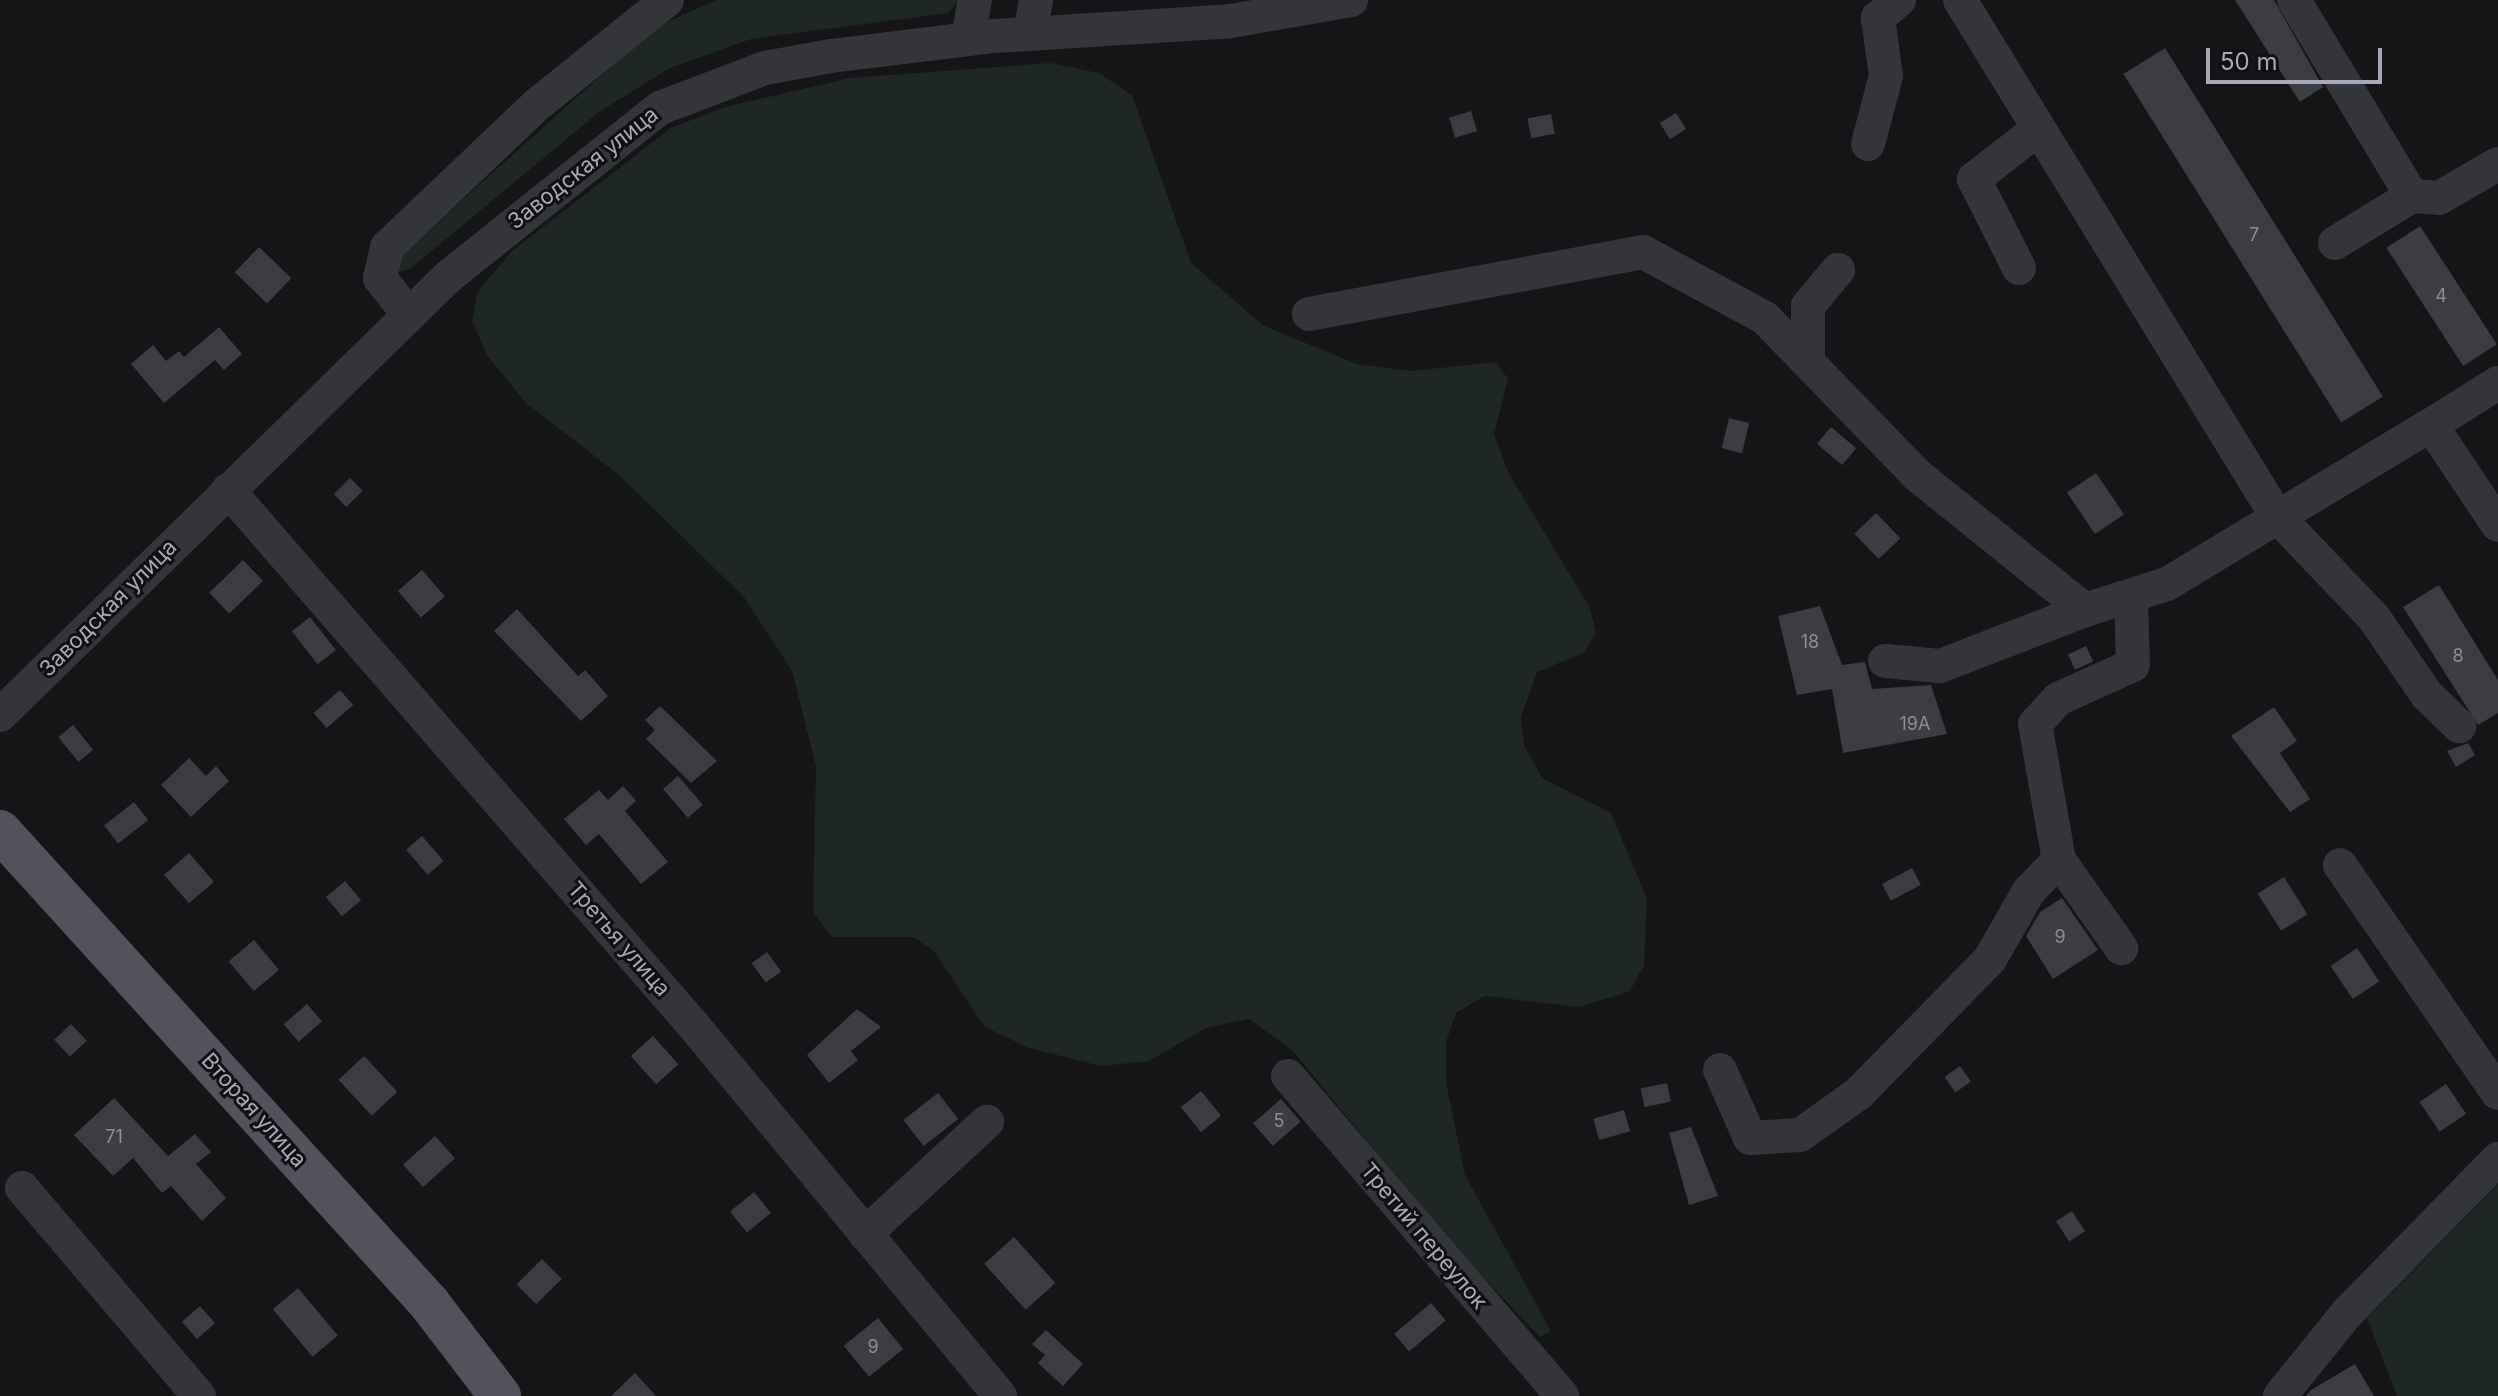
<!DOCTYPE html>
<meta charset="utf-8">
<style>
body{margin:0}
#map{position:relative;width:2498px;height:1396px;overflow:hidden;background:#151517;font-family:Inter,sans-serif}
div>[style]{position:absolute}
[style*='--x']{left:calc(var(--x)*1px);top:calc(var(--y)*1px);width:calc(var(--w)*1px);rotate:calc(var(--a)*1deg)}
.green>*{inset:0;background:#1e2721}
.building>*{inset:0;background:#3c3d42;transform-origin:0 0}
.minor>*{height:34px;margin:-17px;padding:0 17px;transform-origin:17px;border-radius:17px;background:#35363c}
.major>*{height:42px;margin:-21px;padding:0 21px;transform-origin:21px;border-radius:21px;background:#51525c}
span{translate:-50% -50%;white-space:nowrap;text-align:center;line-height:1.15;-webkit-text-stroke:6px #101012;paint-order:stroke}
.number-label{font-size:18px;color:#8b8e9a}
.number-label span{-webkit-text-stroke-width:0}
.street-label{font-size:22px;color:#a5a9b8}
.scale{position:absolute;left:2206px;top:48px;width:176px;height:36px;box-sizing:border-box;border:4px solid #a5a9b8;border-top:0;padding-left:10px;font-size:24px;line-height:28px;white-space:nowrap;color:#a5a9b8;-webkit-text-stroke:6px #101012;paint-order:stroke}
</style>
<div id="map">
<div class="green">
<div style="clip-path:polygon(717px 0,960px 0,948px 13px,751px 39px,670px 68px,599px 112px,411px 268px,399px 272px,392px 263px,654px 28px)"></div>
<div style="clip-path:polygon(1050px 63px,1099px 73px,1132px 95px,1191px 263px,1264px 326px,1357px 364px,1411px 371px,1496px 362px,1508px 379px,1494px 434px,1509px 474px,1590px 608px,1596px 633px,1583px 653px,1537px 672px,1521px 717px,1524px 745px,1542px 778px,1611px 813px,1647px 899px,1644px 965px,1630px 991px,1579px 1007px,1484px 996px,1456px 1013px,1446px 1042px,1446px 1082px,1465px 1175px,1551px 1331px,1540px 1337px,1445px 1237px,1293px 1051px,1249px 1019px,1208px 1027px,1149px 1061px,1101px 1066px,1029px 1048px,985px 1027px,933px 950px,913px 937px,831px 937px,813px 911px,816px 766px,792px 671px,744px 597px,618px 474px,526px 403px,487px 355px,472px 321px,478px 291px,512px 251px,671px 128px,725px 107px,850px 78px)"></div>
<div style="clip-path:polygon(2498px 1184px,2498px 1396px,2397px 1396px,2367px 1318px)"></div>
</div>
<div class="building">
<div style="clip-path:polygon(2235px 0,2274px 0,2323px 87px,2300px 102px)"></div>
<div style="left:2165px;top:48px;width:411px;height:49px;rotate:58deg"></div>
<div style="left:1471px;top:111px;width:21px;height:23px;rotate:73deg"></div>
<div style="left:1676px;top:113px;width:19px;height:19px;rotate:58deg"></div>
<div style="left:1551px;top:114px;width:20px;height:24px;rotate:79deg"></div>
<div style="left:2420px;top:226px;width:141px;height:40px;rotate:57deg"></div>
<div style="left:259px;top:247px;width:45px;height:35px;rotate:44deg"></div>
<div style="clip-path:polygon(219px 327px,242px 354px,224px 370px,215px 360px,164px 403px,131px 364px,153px 345px,166px 361px,179px 351px,184px 357px)"></div>
<div style="left:1729px;top:418px;width:21px;height:31px;rotate:14deg"></div>
<div style="left:1831px;top:427px;width:33px;height:22px;rotate:40deg"></div>
<div style="left:2096px;top:473px;width:50px;height:35px;rotate:56deg"></div>
<div style="left:350px;top:478px;width:18px;height:23px;rotate:45deg"></div>
<div style="left:1876px;top:513px;width:35px;height:30px;rotate:46deg"></div>
<div style="left:243px;top:560px;width:29px;height:47px;rotate:46deg"></div>
<div style="left:422px;top:570px;width:35px;height:32px;rotate:49deg"></div>
<div style="clip-path:polygon(2439px 585px,2498px 680px,2498px 713px,2478px 725px,2403px 607px)"></div>
<div style="clip-path:polygon(1820px 606px,1842px 665px,1865px 662px,1872px 689px,1931px 685px,1947px 734px,1843px 753px,1832px 689px,1797px 695px,1778px 616px)"></div>
<div style="clip-path:polygon(517px 609px,578px 676px,585px 670px,608px 696px,581px 721px,494px 631px)"></div>
<div style="left:310px;top:617px;width:42px;height:23px;rotate:52deg"></div>
<div style="left:2086px;top:646px;width:17px;height:20px;rotate:65deg"></div>
<div style="left:340px;top:690px;width:20px;height:35px;rotate:49deg"></div>
<div style="clip-path:polygon(660px 706px,717px 761px,691px 783px,646px 739px,655px 730px,645px 720px)"></div>
<div style="clip-path:polygon(2274px 707px,2297px 741px,2280px 753px,2310px 799px,2290px 812px,2231px 736px)"></div>
<div style="left:73px;top:725px;width:32px;height:19px;rotate:51deg"></div>
<div style="clip-path:polygon(2468px 743px,2475px 755px,2456px 767px,2447px 751px)"></div>
<div style="clip-path:polygon(189px 758px,206px 776px,216px 766px,229px 781px,191px 817px,161px 785px)"></div>
<div style="left:678px;top:776px;width:38px;height:20px;rotate:49deg"></div>
<div style="clip-path:polygon(623px 786px,636px 801px,625px 811px,668px 862px,641px 884px,599px 834px,586px 845px,564px 819px,599px 790px,608px 800px)"></div>
<div style="left:134px;top:802px;width:23px;height:38px;rotate:52deg"></div>
<div style="left:422px;top:836px;width:33px;height:21px;rotate:49deg"></div>
<div style="left:189px;top:853px;width:38px;height:33px;rotate:49deg"></div>
<div style="left:1912px;top:868px;width:19px;height:34px;rotate:62deg"></div>
<div style="left:2284px;top:877px;width:44px;height:31px;rotate:58deg"></div>
<div style="left:345px;top:881px;width:25px;height:25px;rotate:50deg"></div>
<div style="clip-path:polygon(2062px 898px,2098px 950px,2053px 979px,2026px 936px,2040px 912px)"></div>
<div style="left:254px;top:940px;width:39px;height:33px;rotate:50deg"></div>
<div style="left:2357px;top:948px;width:40px;height:32px;rotate:56deg"></div>
<div style="left:767px;top:952px;width:24px;height:19px;rotate:54deg"></div>
<div style="left:307px;top:1004px;width:23px;height:31px;rotate:49deg"></div>
<div style="clip-path:polygon(857px 1009px,881px 1027px,851px 1051px,858px 1060px,829px 1083px,807px 1055px)"></div>
<div style="left:71px;top:1024px;width:23px;height:23px;rotate:47deg"></div>
<div style="left:653px;top:1036px;width:38px;height:30px;rotate:48deg"></div>
<div style="left:364px;top:1056px;width:49px;height:35px;rotate:47deg"></div>
<div style="left:1960px;top:1066px;width:19px;height:19px;rotate:55deg"></div>
<div style="left:1667px;top:1083px;width:19px;height:27px;rotate:78deg"></div>
<div style="left:2446px;top:1084px;width:36px;height:32px;rotate:56deg"></div>
<div style="left:1201px;top:1091px;width:32px;height:26px;rotate:51deg"></div>
<div style="left:938px;top:1093px;width:33px;height:44px;rotate:52deg"></div>
<div style="clip-path:polygon(114px 1098px,168px 1156px,195px 1134px,211px 1152px,196px 1164px,226px 1198px,202px 1221px,171px 1186px,162px 1193px,133px 1158px,113px 1176px,74px 1135px)"></div>
<div style="left:1281px;top:1099px;width:30px;height:37px;rotate:49deg"></div>
<div style="left:1624px;top:1110px;width:22px;height:32px;rotate:74deg"></div>
<div style="clip-path:polygon(1691px 1127px,1718px 1196px,1689px 1205px,1669px 1133px)"></div>
<div style="left:435px;top:1136px;width:30px;height:43px;rotate:48deg"></div>
<div style="left:754px;top:1192px;width:27px;height:31px;rotate:51deg"></div>
<div style="left:2072px;top:1211px;width:24px;height:19px;rotate:57deg"></div>
<div style="left:1014px;top:1237px;width:62px;height:40px;rotate:48deg"></div>
<div style="left:542px;top:1259px;width:28px;height:36px;rotate:45deg"></div>
<div style="left:298px;top:1288px;width:62px;height:33px;rotate:50deg"></div>
<div style="left:1431px;top:1303px;width:23px;height:48px;rotate:50deg"></div>
<div style="left:200px;top:1306px;width:23px;height:24px;rotate:49deg"></div>
<div style="left:878px;top:1318px;width:40px;height:44px;rotate:51deg"></div>
<div style="clip-path:polygon(1046px 1330px,1083px 1364px,1063px 1386px,1038px 1363px,1045px 1355px,1032px 1344px)"></div>
<div style="clip-path:polygon(2355px 1364px,2374px 1396px,2306px 1396px,2311px 1390px)"></div>
<div style="clip-path:polygon(635px 1373px,656px 1396px,611px 1396px)"></div>
</div>
<div class="minor">
<div style="--x:1960;--y:0;--w:604;--a:58.47"></div>
<div style="--x:2276;--y:515;--w:142;--a:46.4"></div>
<div style="--x:2374;--y:618;--w:93;--a:55.5"></div>
<div style="--x:2427;--y:695;--w:45;--a:44.1"></div>
<div style="--x:2294;--y:0;--w:229;--a:59"></div>
<div style="--x:2412;--y:196;--w:27;--a:4"></div>
<div style="--x:2439;--y:198;--w:68;--a:-30"></div>
<div style="--x:1030;--y:34;--w:35;--a:-80"></div>
<div style="--x:968;--y:39;--w:40;--a:-80"></div>
<div style="--x:1868;--y:144;--w:70;--a:-75.2"></div>
<div style="--x:1886;--y:76;--w:59;--a:-97.9"></div>
<div style="--x:1878;--y:18;--w:28;--a:-41"></div>
<div style="--x:2335;--y:243;--w:90;--a:-31.4"></div>
<div style="--x:2019;--y:268;--w:100;--a:-116.8"></div>
<div style="--x:1974;--y:179;--w:80;--a:-37.9"></div>
<div style="--x:1309;--y:314;--w:340;--a:-10.5"></div>
<div style="--x:1643;--y:252;--w:139;--a:28.4"></div>
<div style="--x:1765;--y:318;--w:219;--a:45.9"></div>
<div style="--x:1917;--y:475;--w:216;--a:38.8"></div>
<div style="--x:2085;--y:610;--w:86;--a:-17.6"></div>
<div style="--x:2167;--y:584;--w:308;--a:-31.1"></div>
<div style="--x:2431;--y:425;--w:120;--a:56.2"></div>
<div style="--x:409;--y:315;--w:47;--a:-128.1"></div>
<div style="--x:380;--y:278;--w:32;--a:-77"></div>
<div style="--x:387;--y:247;--w:209;--a:-43.5"></div>
<div style="--x:539;--y:103;--w:164;--a:-38.8"></div>
<div style="--x:1808;--y:361;--w:55;--a:-90"></div>
<div style="--x:1808;--y:306;--w:47;--a:-50.2"></div>
<div style="--x:2431;--y:425;--w:79;--a:-32.1"></div>
<div style="--x:228;--y:490;--w:710;--a:49"></div>
<div style="--x:694;--y:1026;--w:480;--a:50.4"></div>
<div style="--x:1885;--y:661;--w:55;--a:5.2"></div>
<div style="--x:1940;--y:666;--w:155;--a:-21.1"></div>
<div style="--x:0;--y:715;--w:627;--a:-44.35"></div>
<div style="--x:448;--y:277;--w:271;--a:-38.6"></div>
<div style="--x:660;--y:108;--w:112;--a:-20.9"></div>
<div style="--x:765;--y:68;--w:67;--a:-10.3"></div>
<div style="--x:831;--y:56;--w:165;--a:-7"></div>
<div style="--x:995;--y:36;--w:236;--a:-3.6"></div>
<div style="--x:1231;--y:21;--w:122;--a:-9.9"></div>
<div style="--x:2059;--y:860;--w:108;--a:54.8"></div>
<div style="--x:2340;--y:865;--w:277;--a:55.3"></div>
<div style="--x:1720;--y:1070;--w:74;--a:66.2"></div>
<div style="--x:1750;--y:1138;--w:50;--a:-3.4"></div>
<div style="--x:1800;--y:1135;--w:72;--a:-35.4"></div>
<div style="--x:1859;--y:1093;--w:187;--a:-45.6"></div>
<div style="--x:1990;--y:959;--w:78;--a:-60.2"></div>
<div style="--x:2029;--y:891;--w:43;--a:-45.9"></div>
<div style="--x:2059;--y:860;--w:138;--a:-100"></div>
<div style="--x:2035;--y:724;--w:34;--a:-47"></div>
<div style="--x:2058;--y:699;--w:82;--a:-24.4"></div>
<div style="--x:2133;--y:665;--w:67;--a:-91.7"></div>
<div style="--x:1288;--y:1076;--w:421;--a:49.4"></div>
<div style="--x:22;--y:1188;--w:273;--a:49.6"></div>
<div style="--x:865;--y:1234;--w:166;--a:-42.6"></div>
<div style="--x:2280;--y:1396;--w:108;--a:-51"></div>
<div style="--x:2348;--y:1312;--w:214;--a:-45.6"></div>
</div>
<div class="major">
<div style="--x:0;--y:831;--w:638;--a:47.73"></div>
<div style="--x:429;--y:1303;--w:117;--a:52.6"></div>
</div>
<div class="number-label">
<span style="left:2254px;top:235px">7</span>
<span style="left:2441px;top:296px">4</span>
<span style="left:1810px;top:642px">18</span>
<span style="left:2458px;top:656px">8</span>
<span style="left:1915px;top:724px">19А</span>
<span style="left:2060px;top:937px">9</span>
<span style="left:1279px;top:1121px">5</span>
<span style="left:114px;top:1137px">71</span>
<span style="left:873px;top:1347px">9</span>
</div>
<div class="street-label">
<span style="left:583px;top:168px;rotate:-38deg">Заводская улица</span>
<span style="left:108px;top:608px;rotate:-45deg">Заводская улица</span>
<span style="left:619px;top:939px;rotate:49deg">Третья улица</span>
<span style="left:254px;top:1110px;rotate:48deg">Вторая улица</span>
<span style="left:1424px;top:1236px;rotate:50deg">Третий переулок</span>
</div>
<div class="scale">50 m</div>
</div>
